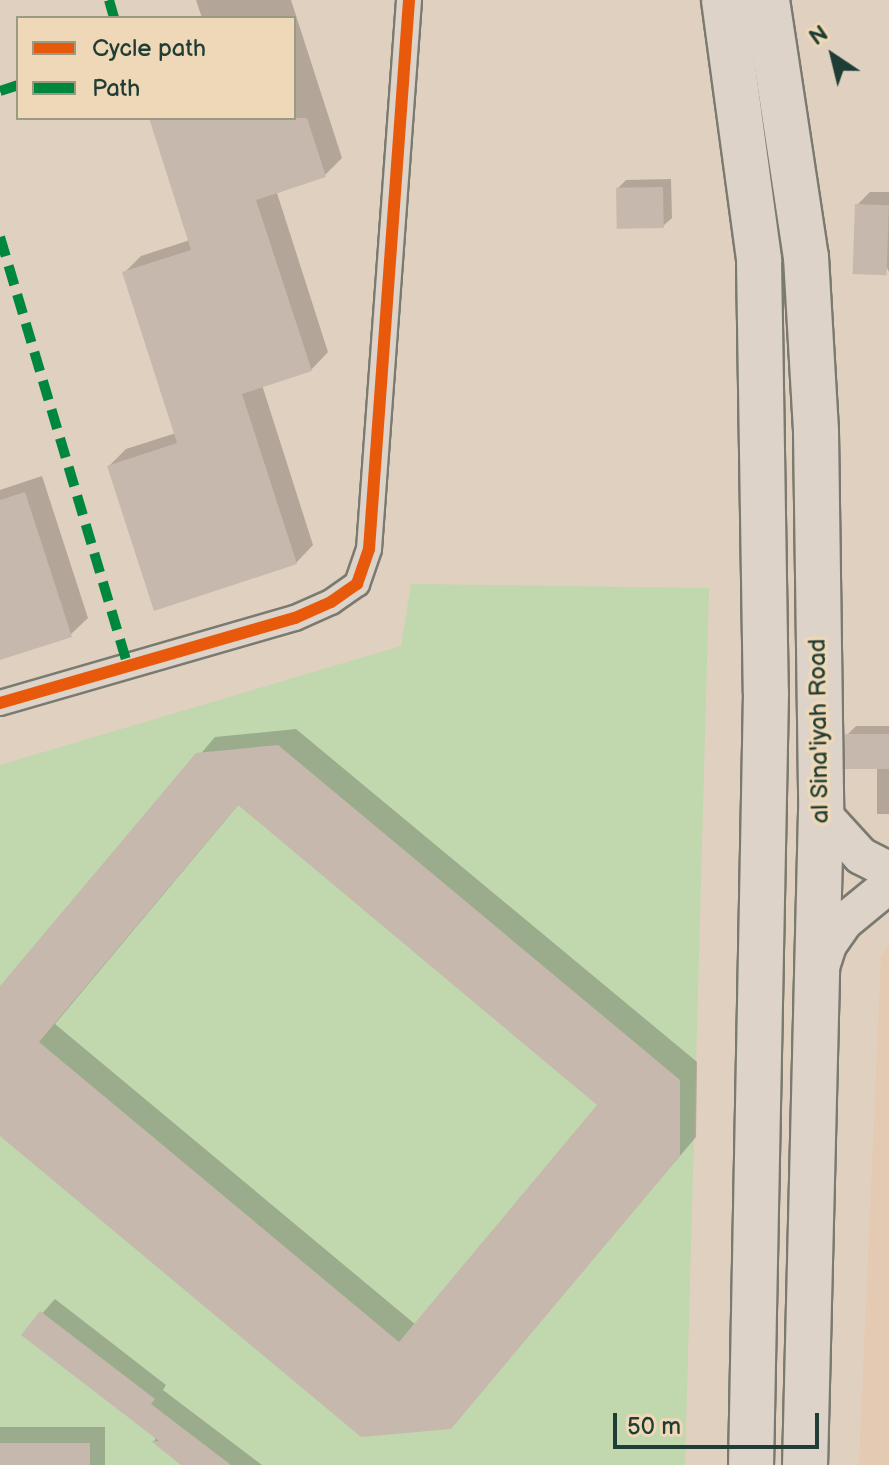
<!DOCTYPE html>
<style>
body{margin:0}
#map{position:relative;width:889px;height:1465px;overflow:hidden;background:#e0d0bf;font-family:"Balsamiq Sans",sans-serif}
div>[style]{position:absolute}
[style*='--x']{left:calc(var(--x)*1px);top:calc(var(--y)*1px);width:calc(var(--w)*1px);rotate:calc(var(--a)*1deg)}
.built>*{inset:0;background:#e4cab3}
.green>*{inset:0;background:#c1d7ae}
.shadow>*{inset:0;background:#0003;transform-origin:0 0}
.building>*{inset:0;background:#c6b8ac;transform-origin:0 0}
.roads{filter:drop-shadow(2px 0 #7b7a70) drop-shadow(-2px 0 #7b7a70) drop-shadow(0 2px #7b7a70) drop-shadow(0 -2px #7b7a70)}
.street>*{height:24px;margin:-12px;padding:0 12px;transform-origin:12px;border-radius:12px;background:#ddd3c8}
.secondary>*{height:36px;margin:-18px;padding:0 18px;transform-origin:18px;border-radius:18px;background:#ddd3c8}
.highway>*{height:44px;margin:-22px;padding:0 22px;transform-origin:22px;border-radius:22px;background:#ddd3c8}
.quiet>*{height:10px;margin-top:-5px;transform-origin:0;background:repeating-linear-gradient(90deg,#00873e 0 20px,transparent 0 30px)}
.cycleway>*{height:12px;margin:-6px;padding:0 6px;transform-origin:6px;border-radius:6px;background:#e8590c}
span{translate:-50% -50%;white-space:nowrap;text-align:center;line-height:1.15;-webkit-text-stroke:7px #eed8b7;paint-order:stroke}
.street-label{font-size:24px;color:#1f3d34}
.legend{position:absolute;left:16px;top:16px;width:280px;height:104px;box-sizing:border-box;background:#eed8b7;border:2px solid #9b9a83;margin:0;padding:10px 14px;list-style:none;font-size:24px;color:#1f3d34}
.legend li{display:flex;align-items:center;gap:16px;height:40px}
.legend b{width:40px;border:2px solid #9b9a83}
.north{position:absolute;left:793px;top:16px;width:80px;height:80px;-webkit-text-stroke:6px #eed8b7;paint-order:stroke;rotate:325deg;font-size:22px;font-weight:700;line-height:32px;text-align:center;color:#1f3d34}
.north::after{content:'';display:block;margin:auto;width:28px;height:36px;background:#1f3d34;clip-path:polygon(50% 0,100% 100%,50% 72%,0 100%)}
.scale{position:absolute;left:613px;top:1413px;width:206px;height:36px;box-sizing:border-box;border:4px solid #1f3d34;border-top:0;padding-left:10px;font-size:24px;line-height:28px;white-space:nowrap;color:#1f3d34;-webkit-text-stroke:6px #eed8b7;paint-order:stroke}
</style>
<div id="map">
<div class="built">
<div style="clip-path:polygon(889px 944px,889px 1465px,859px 1465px,881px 956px)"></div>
</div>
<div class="green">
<div style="clip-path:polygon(411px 584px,709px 588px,685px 1465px,0 1465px,0 765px,401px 646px)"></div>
</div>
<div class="shadow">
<div style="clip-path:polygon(196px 0,291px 0,342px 158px,325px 175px,277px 193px,328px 352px,311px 370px,262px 385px,313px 545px,296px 563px,109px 466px,126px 449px,176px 433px,124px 273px,141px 256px,190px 240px,151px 118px,294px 118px,294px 18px,202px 18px)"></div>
<div style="clip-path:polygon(671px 179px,672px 218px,663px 226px,618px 188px,626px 180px)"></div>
<div style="clip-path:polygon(870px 192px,889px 192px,889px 272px,857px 205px)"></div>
<div style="clip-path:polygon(42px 476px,88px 618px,70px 635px,0 658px,0 490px)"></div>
<div style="clip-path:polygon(856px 726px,889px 726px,889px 814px,877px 814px,877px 767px,847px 735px)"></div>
<div style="clip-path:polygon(evenodd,296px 729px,697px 1062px,696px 1137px,450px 1427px,0 1134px,0 989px,215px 737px,296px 729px,239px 804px,600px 1105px,416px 1325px,55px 1024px,239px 804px)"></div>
<div style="clip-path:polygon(55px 1299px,166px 1385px,163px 1390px,262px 1465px,185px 1465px,154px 1441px,157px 1437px,24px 1334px)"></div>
<div style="left:0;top:1427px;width:105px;height:38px"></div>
</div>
<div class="building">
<div style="clip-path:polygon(149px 118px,307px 118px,326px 177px,256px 200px,312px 371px,242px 394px,297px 564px,154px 611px,107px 466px,177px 443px,122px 272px,191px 250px)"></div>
<div style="left:663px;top:187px;width:41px;height:47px;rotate:89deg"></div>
<div style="left:855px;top:204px;width:34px;height:70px;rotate:2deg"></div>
<div style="clip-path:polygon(25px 492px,72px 637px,0 660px,0 500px)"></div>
<div style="left:845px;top:734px;width:44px;height:35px"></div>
<div style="clip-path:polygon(evenodd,278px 745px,680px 1080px,680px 1156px,451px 1429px,361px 1437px,0 1136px,0 986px,196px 753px,278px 745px,238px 805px,597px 1105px,399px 1342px,39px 1042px,238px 805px)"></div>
<div style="clip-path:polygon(40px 1311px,155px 1399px,151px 1404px,231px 1465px,181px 1465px,151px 1441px,159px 1441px,21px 1335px)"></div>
<div style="left:90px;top:1443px;width:22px;height:90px;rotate:90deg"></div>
</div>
<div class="roads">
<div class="street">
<div style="--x:0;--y:703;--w:307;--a:-16.1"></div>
<div style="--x:295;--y:618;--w:39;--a:-24"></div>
<div style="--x:331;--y:602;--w:32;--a:-35"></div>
<div style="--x:357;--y:584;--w:37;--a:-71"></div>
<div style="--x:369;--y:549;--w:550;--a:-85.83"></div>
</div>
<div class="secondary">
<div style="--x:821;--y:812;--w:59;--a:47.7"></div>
<div style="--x:861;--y:856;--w:31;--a:27"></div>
<div style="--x:820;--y:970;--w:26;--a:-72"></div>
<div style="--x:828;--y:945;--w:29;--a:-55"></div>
<div style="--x:845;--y:921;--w:57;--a:-39.3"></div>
</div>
<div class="highway">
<div style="--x:724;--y:0;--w:262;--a:82.3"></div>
<div style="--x:759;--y:260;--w:433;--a:89.1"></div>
<div style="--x:766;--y:693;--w:772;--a:91.11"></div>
<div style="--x:767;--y:0;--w:260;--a:81.4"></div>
<div style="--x:806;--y:257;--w:175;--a:86.7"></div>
<div style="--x:816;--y:432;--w:380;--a:89.2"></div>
<div style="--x:821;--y:812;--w:653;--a:91.4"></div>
</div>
</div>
<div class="quiet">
<div style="--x:109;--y:0;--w:19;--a:74"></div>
<div style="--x:0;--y:91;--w:19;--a:-18"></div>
<div style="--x:0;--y:237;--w:448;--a:73.4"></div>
</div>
<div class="cycleway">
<div style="--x:0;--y:703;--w:307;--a:-16.1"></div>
<div style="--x:295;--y:618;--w:39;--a:-24"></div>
<div style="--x:331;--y:602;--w:32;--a:-35"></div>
<div style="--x:357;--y:584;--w:37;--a:-71"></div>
<div style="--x:369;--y:549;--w:550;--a:-85.83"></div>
</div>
<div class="street-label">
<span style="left:819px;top:731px;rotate:-91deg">al Sina'iyah Road</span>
</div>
<ul class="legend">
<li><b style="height:10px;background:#e8590c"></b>Cycle path</li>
<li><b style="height:10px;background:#00873e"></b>Path</li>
</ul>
<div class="north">N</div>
<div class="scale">50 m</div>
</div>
